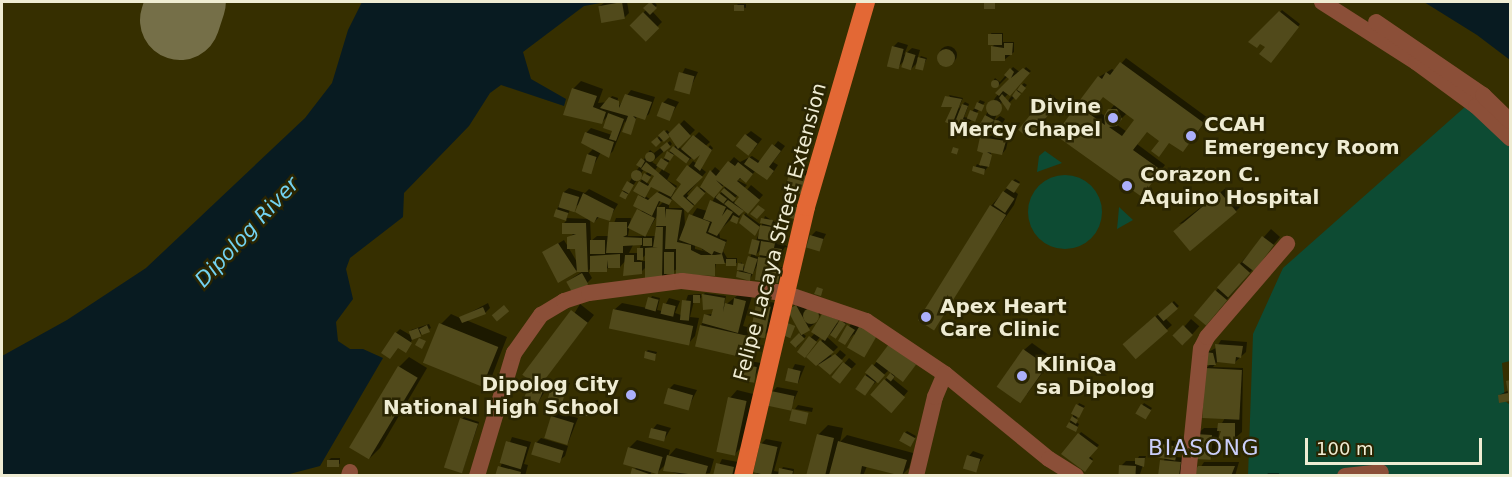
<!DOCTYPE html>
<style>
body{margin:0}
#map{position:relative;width:1512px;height:477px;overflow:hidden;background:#362f00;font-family:"DejaVu Sans",sans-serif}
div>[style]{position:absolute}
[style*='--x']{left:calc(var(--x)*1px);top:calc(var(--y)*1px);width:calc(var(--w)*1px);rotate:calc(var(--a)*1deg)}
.green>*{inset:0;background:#0d4b33}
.round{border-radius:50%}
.water>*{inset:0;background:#081b21}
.shadow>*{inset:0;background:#0007;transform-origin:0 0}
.runway>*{height:80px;margin:-40px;padding:0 40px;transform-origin:40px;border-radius:40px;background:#756f48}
.building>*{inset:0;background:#514a1b;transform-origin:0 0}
.minor>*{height:16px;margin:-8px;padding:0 8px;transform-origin:8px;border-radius:8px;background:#8b4f38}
.major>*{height:18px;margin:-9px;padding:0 9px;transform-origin:9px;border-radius:9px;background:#e36835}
.dots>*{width:16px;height:16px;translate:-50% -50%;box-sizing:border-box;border:3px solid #2a2502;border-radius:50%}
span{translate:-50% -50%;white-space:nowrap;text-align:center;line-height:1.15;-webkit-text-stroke:5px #2a2502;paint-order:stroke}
.poi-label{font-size:20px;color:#efecd3;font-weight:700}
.right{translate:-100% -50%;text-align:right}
.left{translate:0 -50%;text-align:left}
.street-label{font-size:20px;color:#efecd3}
.water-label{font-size:21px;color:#73d2f0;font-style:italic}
.quarter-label{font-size:22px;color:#cbcffa;letter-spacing:1.5px}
.frame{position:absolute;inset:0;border:3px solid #efecd3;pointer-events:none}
.scale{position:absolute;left:1305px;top:438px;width:177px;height:27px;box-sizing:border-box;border:3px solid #efecd3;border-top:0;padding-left:8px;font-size:18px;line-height:21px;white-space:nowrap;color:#efecd3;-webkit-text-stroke:4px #2a2502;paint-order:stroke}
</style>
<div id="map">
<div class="green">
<div style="clip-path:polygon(1466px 106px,1510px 147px,1510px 361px,1502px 363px,1505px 401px,1510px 405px,1510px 475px,1248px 476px,1253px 334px,1283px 268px)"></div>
<div style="clip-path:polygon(1045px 151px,1062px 163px,1037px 172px,1039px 156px)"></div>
<div class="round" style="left:1028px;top:175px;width:74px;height:74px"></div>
<div style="clip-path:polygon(1119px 207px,1133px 220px,1117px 229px,1118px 219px)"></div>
</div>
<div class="water">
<div style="clip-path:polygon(362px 2px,606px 2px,584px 6px,523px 52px,531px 79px,566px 99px,564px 106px,501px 85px,490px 93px,469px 126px,404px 193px,403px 217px,350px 258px,346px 269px,353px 299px,336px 322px,338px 341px,350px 349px,363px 349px,383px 358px,320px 466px,282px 476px,2px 475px,2px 356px,67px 320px,146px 268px,305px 118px,332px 83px,348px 30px)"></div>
<div style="clip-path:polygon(1424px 2px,1510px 2px,1510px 60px,1477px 35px)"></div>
</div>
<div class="shadow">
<div style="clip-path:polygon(605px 2px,627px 2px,629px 13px,624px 18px,600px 6px)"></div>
<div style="clip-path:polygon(654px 2px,657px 5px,652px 11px,662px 22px,645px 39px,631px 25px)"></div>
<div style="clip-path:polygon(738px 4px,746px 4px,746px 8px,736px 6px)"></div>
<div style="clip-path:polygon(1282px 10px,1300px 24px,1273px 59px,1267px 46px,1251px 41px)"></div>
<div style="clip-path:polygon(991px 33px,1003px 33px,1003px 42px,1014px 42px,1014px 52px,1004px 60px,992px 47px,995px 44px)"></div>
<div style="clip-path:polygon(898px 42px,908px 45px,904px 55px,912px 48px,920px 50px,917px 60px,921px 56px,927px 58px,922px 69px,918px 62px,911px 69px,904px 61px,897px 68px,893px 47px)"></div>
<div class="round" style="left:939px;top:46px;width:18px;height:18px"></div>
<div style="clip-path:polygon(evenodd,1126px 58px,1208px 118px,1187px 146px,1161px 140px,1147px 130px,1137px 144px,1165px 165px,1146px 190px,1057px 135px,1099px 77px,1112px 69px,1115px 71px,1126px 58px,1103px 95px,1115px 104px,1105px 116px,1093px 108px,1103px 95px,1126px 58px,1127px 113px,1136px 119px,1127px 132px,1116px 124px,1127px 113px)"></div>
<div style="clip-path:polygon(1013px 67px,1021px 73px,1026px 67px,1031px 71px,1003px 99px,994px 121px,1000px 116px,1005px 119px,997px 133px,1009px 136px,1006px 149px,1002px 154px,991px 151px,990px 164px,983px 173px,974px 170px,977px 164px,981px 166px,985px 151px,982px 137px,995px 135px,978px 130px,995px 98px,1012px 78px,1008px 76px,997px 87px,992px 83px,995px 78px,1000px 82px)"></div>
<div style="clip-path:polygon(685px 68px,698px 72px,688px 93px,675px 89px)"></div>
<div style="clip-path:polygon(581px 81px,603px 89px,598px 103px,608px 102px,612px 96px,618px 98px,616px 110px,631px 90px,655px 97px,649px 114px,644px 118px,637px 116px,630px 133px,625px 121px,613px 151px,608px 156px,601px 152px,590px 172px,588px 154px,594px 148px,583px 142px,587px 132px,591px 128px,612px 135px,614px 130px,608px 116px,601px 123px,565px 114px,573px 89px)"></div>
<div style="clip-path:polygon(1024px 83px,1027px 85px,1005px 107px,1010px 98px)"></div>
<div style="clip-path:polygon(1050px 94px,1059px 101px,1034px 132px,1045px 99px)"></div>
<div style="clip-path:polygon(949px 95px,963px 98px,958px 109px,965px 102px,969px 104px,964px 117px,968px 118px,980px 100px,985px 102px,968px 124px,947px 121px,955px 106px)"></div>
<div style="clip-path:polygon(668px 98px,679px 102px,669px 119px,663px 103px)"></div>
<div style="clip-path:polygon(evenodd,684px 120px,695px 130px,678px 147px,682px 149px,699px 132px,710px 142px,687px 162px,675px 153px,663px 170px,670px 174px,667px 180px,677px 186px,670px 200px,687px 178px,682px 174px,693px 161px,697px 164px,710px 145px,713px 148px,701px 168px,706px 172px,687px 194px,690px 197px,708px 181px,705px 179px,715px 167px,721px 172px,734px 157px,740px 162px,752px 156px,761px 162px,778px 141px,785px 146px,773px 162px,778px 165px,772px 174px,756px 170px,751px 176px,737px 180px,747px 185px,733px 200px,736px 203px,751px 185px,763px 195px,746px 214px,761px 225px,757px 232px,744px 215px,748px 211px,744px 209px,737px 222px,731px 219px,719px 231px,720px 238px,727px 240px,723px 251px,727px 258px,737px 258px,737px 263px,716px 263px,714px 275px,677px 269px,662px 277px,646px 267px,641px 272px,626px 260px,620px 267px,592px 270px,592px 267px,588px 271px,592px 278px,587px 283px,568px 281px,583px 271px,577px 270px,559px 281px,544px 252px,564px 240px,577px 262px,577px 247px,569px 238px,574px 233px,564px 223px,567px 220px,555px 215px,564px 192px,569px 188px,585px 193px,589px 189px,618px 204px,609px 219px,600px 216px,594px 222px,590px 219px,591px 241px,597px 236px,609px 236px,616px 218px,631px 218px,628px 236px,656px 236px,657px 216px,645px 236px,629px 228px,643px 209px,640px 182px,648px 171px,644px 169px,627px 195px,623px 192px,650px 150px,654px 153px,670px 141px,672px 144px,652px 162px,658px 166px,677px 144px,671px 135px,656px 145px,653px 142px,667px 130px,671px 134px,684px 120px,658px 166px,663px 168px,650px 185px,646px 182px,658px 166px,684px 120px,731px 177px,718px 197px,714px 196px,719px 190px,731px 177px,684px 120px,651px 186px,660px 191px,650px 199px,645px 196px,651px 186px,684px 120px,707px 190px,715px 197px,707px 211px,697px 208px,685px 226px,684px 208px,669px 208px,669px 203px,673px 198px,688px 211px,707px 190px,684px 120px,661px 200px,664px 201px,657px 208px,661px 200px,684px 120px,581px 203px,589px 219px,566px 218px,570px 210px,581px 203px,684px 120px,706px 241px,702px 250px,712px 253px,695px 249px,695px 244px,706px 241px,684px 120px,633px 245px,641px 245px,638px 253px,629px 253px,633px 245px,684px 120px,646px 254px,646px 261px,640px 261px,646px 254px)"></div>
<div style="clip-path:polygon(751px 131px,762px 139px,754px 149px,746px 135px)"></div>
<div style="clip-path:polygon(796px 167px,810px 172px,800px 193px,792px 172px)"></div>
<div style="clip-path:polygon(1015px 179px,1020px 182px,1014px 191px,1018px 194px,1014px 205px,930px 326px,991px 206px)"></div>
<div style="clip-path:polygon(1226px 188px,1240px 207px,1236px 211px,1179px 224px)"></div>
<div style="clip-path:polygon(evenodd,765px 216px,776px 223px,771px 237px,792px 249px,785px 247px,779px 257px,778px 267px,784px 267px,778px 282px,759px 262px,750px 279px,739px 272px,741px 262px,746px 269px,765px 216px,761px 249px,760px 257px,755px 256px,761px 249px)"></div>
<div style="clip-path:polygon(1271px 229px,1280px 237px,1213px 316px,1216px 291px)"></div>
<div style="clip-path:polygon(816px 231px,826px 234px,818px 250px,811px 236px)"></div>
<div style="clip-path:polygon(743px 291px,753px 293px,743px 326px,751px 328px,762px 300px,775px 303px,769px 332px,761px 336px,758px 350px,750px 357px,701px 326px,705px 315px,713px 314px,715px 309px,703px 295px,699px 300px,694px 301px,690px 317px,699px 318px,695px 336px,688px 344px,614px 310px,622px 303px,647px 308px,652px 296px,660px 298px,657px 310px,662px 311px,669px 298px,680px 301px,675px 313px,681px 315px,688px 295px,701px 294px,701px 297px,705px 293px,726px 296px,724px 306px)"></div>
<div style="clip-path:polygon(801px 301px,805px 309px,811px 303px,824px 308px,814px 324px,802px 333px,806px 336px,797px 347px,792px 343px,802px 332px,789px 310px)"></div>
<div style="clip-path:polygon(1174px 301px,1179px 306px,1165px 318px,1172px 325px,1136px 357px,1129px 339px)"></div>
<div style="clip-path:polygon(488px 303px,490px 308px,485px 313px,466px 320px,507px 337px,492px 376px,482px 386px,441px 324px,451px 314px,460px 318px)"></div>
<div style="clip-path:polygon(580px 304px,594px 315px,538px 384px,547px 388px,537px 404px,530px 387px)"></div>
<div style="clip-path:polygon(842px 315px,837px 323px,847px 322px,838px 335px,831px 333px,827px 337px,838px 347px,830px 355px,834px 357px,840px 350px,846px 355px,830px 373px,808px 356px,824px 338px,821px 336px,808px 351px,798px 351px,815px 333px)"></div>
<div style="left:1191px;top:319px;width:11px;height:23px;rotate:41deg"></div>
<div style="clip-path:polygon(853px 321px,881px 330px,863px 355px,854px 334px,845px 343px,840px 340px)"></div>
<div style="clip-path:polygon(429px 324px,431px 328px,414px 337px,405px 351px,396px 333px,400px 329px,412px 336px,411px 330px)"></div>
<div style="clip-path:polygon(1221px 340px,1247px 342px,1246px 352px,1234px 363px,1218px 361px,1213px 367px,1243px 368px,1242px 432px,1234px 439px,1219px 429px,1218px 450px,1211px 458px,1196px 435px,1204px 428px,1219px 428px,1225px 418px,1206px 368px,1211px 364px,1206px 353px,1216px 348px)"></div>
<div style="clip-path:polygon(1032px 343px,1053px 358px,1027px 394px,1024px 350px)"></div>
<div style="clip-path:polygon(648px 350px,657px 352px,654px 359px,646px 352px)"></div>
<div style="clip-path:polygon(922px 356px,903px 380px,896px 375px,893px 379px,908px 391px,896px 406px,885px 380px,893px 372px,889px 370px,863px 394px,856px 388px,878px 360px)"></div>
<div style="clip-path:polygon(409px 357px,427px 368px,380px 448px,370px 458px,399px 367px)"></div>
<div style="clip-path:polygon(849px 358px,856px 364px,844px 377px,833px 377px)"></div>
<div style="clip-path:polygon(744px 360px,761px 363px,753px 382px,739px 364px)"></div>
<div style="clip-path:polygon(795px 364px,805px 366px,798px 383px,787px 380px)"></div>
<div style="clip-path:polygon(1510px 379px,1510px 400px,1500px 401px,1499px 395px,1509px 390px)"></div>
<div style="clip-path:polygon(558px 380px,570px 383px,559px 407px,553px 385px)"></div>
<div style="clip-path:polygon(674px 384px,697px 390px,688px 408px,670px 388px)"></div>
<div style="clip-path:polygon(777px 387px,798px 391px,790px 409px,772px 392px)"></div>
<div style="clip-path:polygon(737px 390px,753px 394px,742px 446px,735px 454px,730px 398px)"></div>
<div style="clip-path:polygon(598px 400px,599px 409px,594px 414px,579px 406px,584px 402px)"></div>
<div style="clip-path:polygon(1079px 403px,1085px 406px,1077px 416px,1076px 422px,1079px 424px,1077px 428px,1068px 426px)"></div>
<div style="clip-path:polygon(1144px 403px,1152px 408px,1146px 416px,1137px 413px)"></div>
<div style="clip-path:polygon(798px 405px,813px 408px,812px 412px,795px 409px)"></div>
<div style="clip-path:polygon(557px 412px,578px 418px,568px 443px,552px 417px)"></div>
<div style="clip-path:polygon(464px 417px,479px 422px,462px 472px,462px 419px)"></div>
<div style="clip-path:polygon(657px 424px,671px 428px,664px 440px,653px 429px)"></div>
<div style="clip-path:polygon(828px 425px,843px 428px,840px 442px,847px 435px,913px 453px,909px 468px,902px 475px,867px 466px,863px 476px,808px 476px,818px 435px)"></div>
<div style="clip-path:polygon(907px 431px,916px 436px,912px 444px,905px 433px)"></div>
<div style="clip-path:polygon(1081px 432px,1099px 445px,1089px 456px,1093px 459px,1087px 468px,1063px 454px)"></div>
<div style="clip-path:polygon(512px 437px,531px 442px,524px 464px,528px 465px,525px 476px,497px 476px)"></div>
<div style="clip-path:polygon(541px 438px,568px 446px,565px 456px,560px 460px,536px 443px)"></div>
<div style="clip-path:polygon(766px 439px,782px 442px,774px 471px,780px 472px,783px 467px,794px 469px,793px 476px,755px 476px,759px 471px,761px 444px)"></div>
<div style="clip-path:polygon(1162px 439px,1182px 442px,1177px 457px,1185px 458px,1183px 476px,1160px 476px,1165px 457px,1157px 444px)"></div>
<div style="clip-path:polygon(637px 440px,670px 450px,668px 457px,676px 448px,714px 459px,710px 473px,686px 476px,665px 470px,666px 464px,658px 472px,652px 470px,650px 476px,631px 476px,637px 466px,629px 448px)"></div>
<div style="clip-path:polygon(973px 451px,984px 455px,975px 471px,969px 456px)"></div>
<div style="clip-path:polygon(1139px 456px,1146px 456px,1140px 474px,1121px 476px,1121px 466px,1126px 461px,1137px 461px)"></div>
<div style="clip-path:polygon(331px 458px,340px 458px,340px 464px,329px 460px)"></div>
<div style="clip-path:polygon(722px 459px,738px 462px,735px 476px,714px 476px)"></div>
<div style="clip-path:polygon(1204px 462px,1239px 462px,1235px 476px,1195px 476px)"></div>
<div style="clip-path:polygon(1268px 473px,1279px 473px,1279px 476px,1266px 476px)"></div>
</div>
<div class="runway">
<div style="--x:180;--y:20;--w:19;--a:-72"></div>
</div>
<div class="building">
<div style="left:622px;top:2px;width:17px;height:24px;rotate:80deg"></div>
<div style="clip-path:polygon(650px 2px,657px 8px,650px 15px,643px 8px)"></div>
<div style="left:984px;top:2px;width:11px;height:7px"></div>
<div style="left:734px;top:5px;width:10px;height:6px"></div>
<div style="clip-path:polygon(1279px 11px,1299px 27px,1271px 63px,1259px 54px,1265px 47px,1260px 44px,1257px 48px,1248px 42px)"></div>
<div style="left:643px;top:12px;width:23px;height:19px;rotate:45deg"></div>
<div style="left:988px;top:34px;width:14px;height:11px"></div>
<div style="clip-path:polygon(1004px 43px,1013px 43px,1012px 55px,1005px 55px,1005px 61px,991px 61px,991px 46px,1004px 48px)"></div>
<div style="left:892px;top:46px;width:12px;height:21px;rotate:14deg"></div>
<div class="round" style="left:937px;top:49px;width:18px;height:18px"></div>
<div style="left:906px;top:52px;width:10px;height:16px;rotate:17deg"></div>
<div style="left:918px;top:57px;width:8px;height:12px;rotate:14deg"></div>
<div style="clip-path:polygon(1120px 62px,1204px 123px,1183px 152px,1169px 143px,1159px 157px,1151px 151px,1159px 141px,1147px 132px,1133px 150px,1161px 170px,1142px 197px,1055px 135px,1077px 105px,1105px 125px,1104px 116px,1108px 109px,1117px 109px,1122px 119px,1117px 126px,1109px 127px,1122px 136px,1134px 120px,1103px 97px,1093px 110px,1080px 100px,1098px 76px,1102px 79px,1106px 72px,1110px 75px)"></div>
<div style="clip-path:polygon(1010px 68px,1014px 72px,1011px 78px,1023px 68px,1030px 73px,1010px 96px,1003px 91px,999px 96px,995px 93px,1009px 79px,1004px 75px)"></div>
<div style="left:679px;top:72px;width:16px;height:19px;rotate:15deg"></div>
<div class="round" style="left:991px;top:80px;width:8px;height:8px"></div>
<div style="clip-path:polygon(1021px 84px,1026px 88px,1022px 93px,1017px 90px)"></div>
<div style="clip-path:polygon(572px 88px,597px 96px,593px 107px,606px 112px,602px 124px,563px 115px)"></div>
<div style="clip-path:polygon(1016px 90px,1021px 94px,1016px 100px,1012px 96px)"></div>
<div style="clip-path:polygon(625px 94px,652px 102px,645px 120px,633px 116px,636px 119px,631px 135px,622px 132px,628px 116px,600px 108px,609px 97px,619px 101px,619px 108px)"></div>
<div style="clip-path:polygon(1002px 94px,1011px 104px,1008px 111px,999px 98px)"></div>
<div style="clip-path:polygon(945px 96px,962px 99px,952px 125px,945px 122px,952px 107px,941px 107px)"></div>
<div style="left:1044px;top:98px;width:14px;height:41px;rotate:39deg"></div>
<div class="round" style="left:986px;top:100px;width:16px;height:16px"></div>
<div style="left:662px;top:102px;width:14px;height:15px;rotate:21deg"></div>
<div style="left:977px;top:102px;width:8px;height:7px;rotate:23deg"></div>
<div style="clip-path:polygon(962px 104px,968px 106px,963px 119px,970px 122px,968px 126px,955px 122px)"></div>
<div style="left:970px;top:110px;width:9px;height:9px;rotate:21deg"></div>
<div style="clip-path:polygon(608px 113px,624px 119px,616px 141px,609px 139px,612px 131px,603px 128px)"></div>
<div style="left:985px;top:115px;width:10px;height:18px;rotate:29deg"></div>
<div class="round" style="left:989px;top:120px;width:14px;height:14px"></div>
<div style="clip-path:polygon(679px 123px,691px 136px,678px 149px,668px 134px)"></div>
<div style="left:664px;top:130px;width:9px;height:8px;rotate:49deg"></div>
<div style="clip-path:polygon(585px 132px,614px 142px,609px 158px,581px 143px)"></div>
<div style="left:745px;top:134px;width:16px;height:15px;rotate:38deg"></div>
<div style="clip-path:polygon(693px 135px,712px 150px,700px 171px,694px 166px,700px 155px,694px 160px,681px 149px)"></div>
<div style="clip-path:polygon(657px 137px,661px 142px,656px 147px,651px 142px)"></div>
<div style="clip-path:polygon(980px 137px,1006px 141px,1002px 155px,987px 152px,992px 155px,989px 167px,979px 165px,983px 153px,977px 151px)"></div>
<div style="left:667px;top:142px;width:6px;height:9px;rotate:51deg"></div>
<div style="clip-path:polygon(772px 144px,781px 151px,769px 167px,774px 171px,767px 180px,744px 164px,749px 157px,758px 163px)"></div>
<div style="left:673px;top:146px;width:21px;height:6px;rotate:37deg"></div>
<div style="left:953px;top:147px;width:6px;height:6px;rotate:18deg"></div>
<div style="clip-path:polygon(667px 151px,674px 155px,670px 161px,664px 158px)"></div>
<div class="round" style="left:645px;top:152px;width:10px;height:10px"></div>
<div style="left:587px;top:154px;width:10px;height:18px;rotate:17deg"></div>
<div style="clip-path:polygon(641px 158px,645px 161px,641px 168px,636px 165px)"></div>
<div style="left:661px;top:158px;width:9px;height:9px;rotate:32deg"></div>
<div style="clip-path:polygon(728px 161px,735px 166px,738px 162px,753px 174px,746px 183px,740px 178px,737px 181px,760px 200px,748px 214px,734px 203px,739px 197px,716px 180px,723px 187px,714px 198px,700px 187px,710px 170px,716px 176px)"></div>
<div style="clip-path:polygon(646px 162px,676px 188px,671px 197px,651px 187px,645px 198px,633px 191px,639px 181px,648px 186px,654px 176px,641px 169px)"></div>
<div style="clip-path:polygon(687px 165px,703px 177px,683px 196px,694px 206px,688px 213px,671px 198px,681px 184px,676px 180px)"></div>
<div style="clip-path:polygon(973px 166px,985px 169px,984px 175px,972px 171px)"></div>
<div class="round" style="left:630.5px;top:169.5px;width:11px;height:11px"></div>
<div style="left:790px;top:171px;width:18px;height:19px;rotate:16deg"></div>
<div style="clip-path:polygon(644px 173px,651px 177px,647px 183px,641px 179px)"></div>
<div style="clip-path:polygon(1012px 180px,1020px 184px,1014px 193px,1006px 188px)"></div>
<div style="left:627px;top:181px;width:8px;height:10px;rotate:30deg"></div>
<div style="left:697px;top:186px;width:11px;height:16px;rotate:41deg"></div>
<div style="left:724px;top:188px;width:16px;height:5px;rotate:40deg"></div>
<div style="left:622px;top:191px;width:7px;height:6px;rotate:27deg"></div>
<div style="left:1003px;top:191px;width:14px;height:17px;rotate:34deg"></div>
<div style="left:563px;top:192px;width:17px;height:16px;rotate:17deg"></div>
<div style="clip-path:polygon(657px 192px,672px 200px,669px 205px,659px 201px,652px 216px,633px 206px,638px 195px,648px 200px)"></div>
<div style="left:1220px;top:192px;width:26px;height:61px;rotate:50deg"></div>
<div style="clip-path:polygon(583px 193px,614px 209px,610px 221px,597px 217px,594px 223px,575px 212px)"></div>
<div style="left:719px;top:193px;width:10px;height:6px;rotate:37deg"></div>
<div style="clip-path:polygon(710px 200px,726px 207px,722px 216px,727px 209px,733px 212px,717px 236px,708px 232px,712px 222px,703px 219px)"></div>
<div style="clip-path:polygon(728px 200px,744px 211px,739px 216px,724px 204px)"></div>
<div style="clip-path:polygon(758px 205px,765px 210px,757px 219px,750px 214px)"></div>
<div style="left:990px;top:205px;width:19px;height:136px;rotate:32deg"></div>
<div style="left:793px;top:206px;width:9px;height:12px;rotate:18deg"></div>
<div style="clip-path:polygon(657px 207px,665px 207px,665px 218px,666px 209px,682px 210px,677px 242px,691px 245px,691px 250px,701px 255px,715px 255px,722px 254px,714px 251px,712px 255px,701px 248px,679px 240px,689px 214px,710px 222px,706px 233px,726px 242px,722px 254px,725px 264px,715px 264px,715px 276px,676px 274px,676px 249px,665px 249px,666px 226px,656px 226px)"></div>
<div style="left:556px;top:209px;width:13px;height:8px;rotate:18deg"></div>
<div style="left:637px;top:209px;width:20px;height:21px;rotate:27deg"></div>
<div style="clip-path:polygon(743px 214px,760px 227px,755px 236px,739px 223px)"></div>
<div style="clip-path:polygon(733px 215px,739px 218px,737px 224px,730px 221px)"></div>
<div style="clip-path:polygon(761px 218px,773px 220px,772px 226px,760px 223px)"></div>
<div style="clip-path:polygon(609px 222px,627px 222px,627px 235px,623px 237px,642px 238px,642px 245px,623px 246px,623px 240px,623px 253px,606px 253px)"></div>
<div style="clip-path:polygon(562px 223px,586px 223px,588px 272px,577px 272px,558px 283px,542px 252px,558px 243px,577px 272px,575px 249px,567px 249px,567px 237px,576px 234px,562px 234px)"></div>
<div style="left:760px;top:225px;width:12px;height:14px;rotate:9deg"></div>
<div style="clip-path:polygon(656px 227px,663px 227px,662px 279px,645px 279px,645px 248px,658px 247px,653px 247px)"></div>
<div style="left:810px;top:235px;width:14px;height:13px;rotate:17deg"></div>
<div style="left:1262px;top:236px;width:15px;height:33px;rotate:37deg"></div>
<div style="left:643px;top:238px;width:9px;height:8px"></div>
<div style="left:752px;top:239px;width:8px;height:15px;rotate:14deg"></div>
<div style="left:590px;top:240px;width:15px;height:14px"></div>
<div style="clip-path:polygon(761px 241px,775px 243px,774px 248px,782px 249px,780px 258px,759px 255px)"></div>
<div style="left:637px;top:248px;width:6px;height:12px"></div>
<div style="left:664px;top:252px;width:10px;height:22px"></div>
<div style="clip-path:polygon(620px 254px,620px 268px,608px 268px,607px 260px,607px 272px,590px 272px,590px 256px)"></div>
<div style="clip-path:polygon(625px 255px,634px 255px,634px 262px,642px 262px,642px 274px,623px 276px)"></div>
<div style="left:748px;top:256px;width:10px;height:16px;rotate:17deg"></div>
<div style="clip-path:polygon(758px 257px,775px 259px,774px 271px,780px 272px,778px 283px,755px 280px)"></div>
<div style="left:726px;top:259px;width:10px;height:7px"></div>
<div style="left:738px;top:263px;width:6px;height:7px;rotate:9deg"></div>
<div style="left:1239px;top:263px;width:15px;height:33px;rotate:42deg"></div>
<div style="clip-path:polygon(737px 271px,751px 274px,750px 281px,736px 277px)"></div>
<div style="left:582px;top:273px;width:13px;height:18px;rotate:61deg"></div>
<div style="clip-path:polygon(817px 287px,823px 289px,821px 296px,814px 294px)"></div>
<div style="left:1215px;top:290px;width:16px;height:33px;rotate:40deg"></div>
<div style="clip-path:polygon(702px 294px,725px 298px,723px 312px,725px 303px,733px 305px,734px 298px,746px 301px,738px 333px,702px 323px,704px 314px,711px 316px,713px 309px,703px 310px)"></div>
<div style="left:693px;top:295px;width:7px;height:8px"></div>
<div style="left:648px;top:297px;width:11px;height:12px;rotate:15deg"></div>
<div style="left:682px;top:300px;width:9px;height:20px;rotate:6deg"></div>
<div style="left:1172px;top:302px;width:9px;height:19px;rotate:49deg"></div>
<div style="left:663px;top:303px;width:13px;height:11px;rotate:13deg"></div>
<div style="left:756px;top:304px;width:15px;height:32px;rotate:11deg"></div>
<div style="left:504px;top:305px;width:8px;height:16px;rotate:50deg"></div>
<div style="left:796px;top:305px;width:29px;height:10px;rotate:61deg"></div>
<div style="clip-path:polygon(483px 307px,486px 314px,462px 323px,459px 317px)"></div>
<div class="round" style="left:803px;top:308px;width:16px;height:16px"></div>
<div style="left:613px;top:309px;width:82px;height:20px;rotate:12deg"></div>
<div style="left:571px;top:310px;width:21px;height:81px;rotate:37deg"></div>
<div style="clip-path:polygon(822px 314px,839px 320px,825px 341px,811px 332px)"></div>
<div style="left:1155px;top:316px;width:20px;height:43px;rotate:49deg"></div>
<div style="left:840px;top:320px;width:7px;height:18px;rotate:34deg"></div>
<div style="left:785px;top:322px;width:11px;height:13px;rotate:22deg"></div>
<div style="left:439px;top:323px;width:64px;height:43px;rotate:22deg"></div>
<div style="clip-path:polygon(427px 325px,430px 332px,422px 335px,419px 329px)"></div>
<div style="left:700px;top:325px;width:57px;height:22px;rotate:13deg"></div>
<div style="clip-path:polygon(847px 325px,855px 330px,845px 345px,838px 341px)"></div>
<div style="left:860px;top:325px;width:20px;height:26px;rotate:30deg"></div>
<div style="left:1183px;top:325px;width:14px;height:15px;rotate:45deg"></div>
<div style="left:418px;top:328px;width:9px;height:10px;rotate:69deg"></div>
<div style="clip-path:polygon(395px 332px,412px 343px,406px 353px,398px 348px,390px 359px,381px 353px)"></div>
<div style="left:799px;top:333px;width:8px;height:13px;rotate:45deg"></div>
<div style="left:809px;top:336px;width:10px;height:20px;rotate:37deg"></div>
<div style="clip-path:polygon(419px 338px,426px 341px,422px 349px,415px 345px)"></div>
<div style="clip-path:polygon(820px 340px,834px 352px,816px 366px,806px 357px)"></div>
<div style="left:889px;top:344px;width:34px;height:22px;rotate:37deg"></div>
<div style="clip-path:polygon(1215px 344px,1243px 346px,1241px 358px,1236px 357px,1235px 364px,1217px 362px)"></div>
<div style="left:1023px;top:349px;width:29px;height:46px;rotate:35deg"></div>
<div style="clip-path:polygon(645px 351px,656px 354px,655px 361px,644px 358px)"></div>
<div style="clip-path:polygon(1205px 352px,1213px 353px,1216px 365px,1204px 365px)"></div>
<div style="clip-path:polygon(835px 354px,843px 361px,830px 375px,818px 365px)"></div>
<div style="left:843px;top:362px;width:11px;height:19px;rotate:38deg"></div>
<div style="left:738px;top:364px;width:19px;height:16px;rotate:9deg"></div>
<div style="left:872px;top:364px;width:17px;height:11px;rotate:40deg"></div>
<div style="left:398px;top:366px;width:23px;height:95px;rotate:31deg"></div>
<div style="left:788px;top:368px;width:13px;height:13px;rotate:13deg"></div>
<div style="left:1205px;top:368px;width:37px;height:50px;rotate:3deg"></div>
<div style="left:890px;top:373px;width:6px;height:6px;rotate:39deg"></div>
<div style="left:865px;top:375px;width:12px;height:17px;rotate:35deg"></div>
<div style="left:884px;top:379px;width:28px;height:21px;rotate:41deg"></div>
<div style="clip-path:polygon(1510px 380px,1510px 401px,1499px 403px,1498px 395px,1508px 393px,1506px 381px)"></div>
<div style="left:552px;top:384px;width:15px;height:21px;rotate:16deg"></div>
<div style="left:529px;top:386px;width:15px;height:14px;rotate:23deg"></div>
<div style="left:668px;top:388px;width:26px;height:16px;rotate:16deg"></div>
<div style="left:771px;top:391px;width:24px;height:15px;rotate:12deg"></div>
<div style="left:728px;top:397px;width:19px;height:56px;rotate:12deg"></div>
<div style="left:1076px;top:404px;width:9px;height:11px;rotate:27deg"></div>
<div style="left:1141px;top:404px;width:12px;height:11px;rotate:31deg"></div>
<div style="clip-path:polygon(594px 405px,595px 415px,579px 417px,577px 406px)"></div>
<div style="left:792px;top:409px;width:17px;height:12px;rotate:13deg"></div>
<div style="left:551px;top:416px;width:24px;height:23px;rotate:17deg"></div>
<div style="clip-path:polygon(1072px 416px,1078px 420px,1076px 424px,1070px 420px)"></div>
<div style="left:460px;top:418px;width:19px;height:52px;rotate:18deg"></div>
<div style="clip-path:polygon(1069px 422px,1078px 427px,1076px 432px,1066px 427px)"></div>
<div style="clip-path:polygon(1218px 423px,1235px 423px,1235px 441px,1218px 440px,1221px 431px,1217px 431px)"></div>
<div style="left:651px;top:428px;width:16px;height:10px;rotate:14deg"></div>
<div style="left:904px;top:432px;width:13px;height:10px;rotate:29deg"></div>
<div style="clip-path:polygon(1078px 433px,1098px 448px,1089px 458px,1093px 461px,1085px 472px,1061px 454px)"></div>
<div style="clip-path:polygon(817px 434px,834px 438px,825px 476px,806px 476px)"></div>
<div style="left:1195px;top:434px;width:17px;height:25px;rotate:3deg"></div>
<div style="left:506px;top:441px;width:22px;height:23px;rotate:16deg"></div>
<div style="clip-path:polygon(838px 441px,907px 460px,902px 476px,862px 466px,860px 476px,829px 475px)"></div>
<div style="left:535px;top:442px;width:30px;height:13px;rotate:17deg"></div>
<div style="left:760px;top:443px;width:18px;height:30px;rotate:13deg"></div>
<div style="left:1156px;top:443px;width:22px;height:14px;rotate:10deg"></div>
<div style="left:628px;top:447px;width:36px;height:18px;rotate:16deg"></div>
<div style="clip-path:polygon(667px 455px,708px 466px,705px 476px,663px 471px)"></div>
<div style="left:967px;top:455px;width:14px;height:14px;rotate:17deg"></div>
<div style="clip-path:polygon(1135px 458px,1145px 458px,1144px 467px,1135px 464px)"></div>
<div style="left:327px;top:460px;width:12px;height:7px"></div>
<div style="clip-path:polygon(1160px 460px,1181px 462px,1179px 476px,1158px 476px)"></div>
<div style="clip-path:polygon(716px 463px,734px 467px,732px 476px,713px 476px)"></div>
<div style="left:1119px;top:465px;width:17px;height:11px;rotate:3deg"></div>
<div style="clip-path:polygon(498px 466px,521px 472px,520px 476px,495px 476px)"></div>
<div style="clip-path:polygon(1198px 466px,1235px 466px,1231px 476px,1192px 476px)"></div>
<div style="clip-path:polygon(632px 468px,649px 474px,648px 476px,630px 476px)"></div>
<div style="clip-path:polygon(779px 468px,793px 471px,792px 476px,778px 476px)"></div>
</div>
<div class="minor">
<div style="--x:1322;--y:2;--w:112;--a:32.6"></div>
<div style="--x:1416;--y:62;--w:74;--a:36.3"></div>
<div style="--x:1476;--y:106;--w:47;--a:43.3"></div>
<div style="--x:1376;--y:22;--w:130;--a:34.3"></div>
<div style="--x:1483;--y:95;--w:37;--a:44"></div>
<div style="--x:349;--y:476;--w:4;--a:-76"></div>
<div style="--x:477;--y:476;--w:128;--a:-73.3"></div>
<div style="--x:514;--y:353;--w:47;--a:-54.6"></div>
<div style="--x:541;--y:315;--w:27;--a:-31"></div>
<div style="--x:564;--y:301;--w:26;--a:-18"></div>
<div style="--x:589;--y:293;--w:94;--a:-7.4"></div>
<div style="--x:682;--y:281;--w:103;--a:6.7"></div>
<div style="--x:784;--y:293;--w:87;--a:18.9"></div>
<div style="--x:866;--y:321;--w:95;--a:33.9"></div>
<div style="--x:945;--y:374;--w:134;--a:39.3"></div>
<div style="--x:1049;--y:459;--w:32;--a:32"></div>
<div style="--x:916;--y:476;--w:81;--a:-76.5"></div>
<div style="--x:935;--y:397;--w:25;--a:-67"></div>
<div style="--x:1188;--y:476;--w:128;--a:-84.2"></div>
<div style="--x:1201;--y:349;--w:13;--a:-63"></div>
<div style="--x:1207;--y:337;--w:123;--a:-49.3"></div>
<div style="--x:1345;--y:476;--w:36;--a:-6"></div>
</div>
<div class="major">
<div style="--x:743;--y:476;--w:276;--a:-76.8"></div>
<div style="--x:806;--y:207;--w:214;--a:-73.7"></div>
</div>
<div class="dots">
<div style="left:1113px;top:118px;background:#abaffb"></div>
<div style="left:1191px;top:136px;background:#abaffb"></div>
<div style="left:1127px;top:186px;background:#abaffb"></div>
<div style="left:926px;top:317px;background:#abaffb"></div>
<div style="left:1022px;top:376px;background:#abaffb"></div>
<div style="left:631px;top:395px;background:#abaffb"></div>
</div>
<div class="poi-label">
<span class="right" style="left:1101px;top:118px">Divine<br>Mercy Chapel</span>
<span class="left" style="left:1204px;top:136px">CCAH<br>Emergency Room</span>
<span class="left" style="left:1140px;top:186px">Corazon C.<br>Aquino Hospital</span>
<span class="left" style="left:940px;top:318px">Apex Heart<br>Care Clinic</span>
<span class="left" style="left:1036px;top:376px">KliniQa<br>sa Dipolog</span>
<span class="right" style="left:619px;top:396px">Dipolog City<br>National High School</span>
</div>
<div class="street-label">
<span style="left:780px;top:232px;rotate:-75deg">Felipe Lacaya Street Extension</span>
</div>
<div class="water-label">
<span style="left:247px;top:232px;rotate:-47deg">Dipolog River</span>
</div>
<div class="quarter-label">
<span style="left:1204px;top:448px">BIASONG</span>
</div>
<div class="frame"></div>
<div class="scale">100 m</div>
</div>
